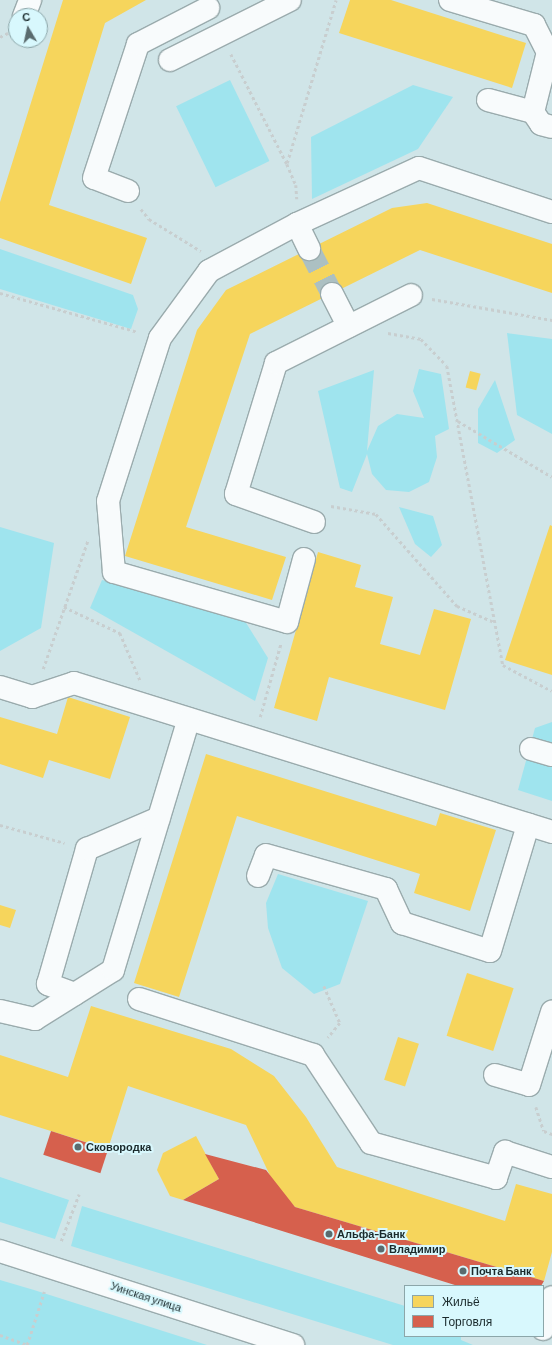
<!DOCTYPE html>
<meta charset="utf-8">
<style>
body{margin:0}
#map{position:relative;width:552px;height:1345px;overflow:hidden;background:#d0e5e8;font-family:Barlow,sans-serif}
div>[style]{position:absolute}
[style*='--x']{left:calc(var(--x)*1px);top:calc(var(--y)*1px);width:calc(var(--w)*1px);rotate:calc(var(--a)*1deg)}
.green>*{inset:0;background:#9fe4ee;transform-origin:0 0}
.homes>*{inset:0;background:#f6d55c;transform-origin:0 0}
.shops>*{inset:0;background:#d6604d;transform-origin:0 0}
.minor-tunnel>*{height:22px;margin-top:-11px;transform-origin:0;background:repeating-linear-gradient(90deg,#acc0c2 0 22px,transparent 0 33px)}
.path>*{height:2.5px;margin-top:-1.25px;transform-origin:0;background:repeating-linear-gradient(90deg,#c8cecf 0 3px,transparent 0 6px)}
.roads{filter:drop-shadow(1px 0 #9aabad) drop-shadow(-1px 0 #9aabad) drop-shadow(0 1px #9aabad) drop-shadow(0 -1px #9aabad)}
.minor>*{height:22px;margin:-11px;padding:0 11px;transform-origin:11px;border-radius:11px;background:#f8fbfc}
.major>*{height:22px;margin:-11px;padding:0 11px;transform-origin:11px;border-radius:11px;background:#f8fbfc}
.dots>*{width:11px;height:11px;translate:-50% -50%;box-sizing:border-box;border:2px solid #d8f8fd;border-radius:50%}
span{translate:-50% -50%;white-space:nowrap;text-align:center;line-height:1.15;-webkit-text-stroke:4px #d8f8fd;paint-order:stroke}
.poi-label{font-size:11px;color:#1a2a2c;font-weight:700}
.left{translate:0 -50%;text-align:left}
.street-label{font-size:11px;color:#1a2a2c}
.legend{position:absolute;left:404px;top:1285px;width:140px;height:52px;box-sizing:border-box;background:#d8f8fd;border:1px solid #8ca6a9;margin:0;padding:5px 7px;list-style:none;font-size:12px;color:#1a2a2c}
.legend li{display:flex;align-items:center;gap:8px;height:20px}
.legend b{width:20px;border:1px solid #8ca6a9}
.north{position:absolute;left:8px;top:8px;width:40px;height:40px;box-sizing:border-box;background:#d8f8fd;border:1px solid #8ca6a9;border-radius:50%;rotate:351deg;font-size:11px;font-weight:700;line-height:16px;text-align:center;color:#1a2a2c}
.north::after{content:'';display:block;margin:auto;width:14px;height:18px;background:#5a6b6e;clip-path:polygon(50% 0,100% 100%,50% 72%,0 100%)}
</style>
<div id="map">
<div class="green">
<div style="left:230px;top:80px;width:90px;height:60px;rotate:64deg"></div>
<div style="clip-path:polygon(413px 85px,453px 97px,418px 149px,312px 199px,311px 137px)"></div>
<div style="clip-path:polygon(0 249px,133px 295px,138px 309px,131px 329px,0 289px)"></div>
<div style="clip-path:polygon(507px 333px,552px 339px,552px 434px,517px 415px)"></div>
<div style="clip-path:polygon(419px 369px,441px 374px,449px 429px,435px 436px,437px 457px,429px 482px,409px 492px,386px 490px,372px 474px,367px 454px,352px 492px,340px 488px,318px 391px,374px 370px,367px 451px,378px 426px,397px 414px,424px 418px,413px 391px)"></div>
<div style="clip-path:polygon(495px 380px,515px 440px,497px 453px,478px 443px,478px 409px)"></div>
<div style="clip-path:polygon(399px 507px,433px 516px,442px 545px,431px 557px,415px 544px)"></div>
<div style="clip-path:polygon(0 527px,54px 543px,41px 628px,0 651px)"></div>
<div style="clip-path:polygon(102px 580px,243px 618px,268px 658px,255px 701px,90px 608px)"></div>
<div style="clip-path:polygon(552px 722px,552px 801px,518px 790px,535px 728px)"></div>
<div style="clip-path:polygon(278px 874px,368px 901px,340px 984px,314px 994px,282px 968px,268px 928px,266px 903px)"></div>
<div style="clip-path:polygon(0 1177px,69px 1200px,55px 1239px,0 1222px)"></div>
<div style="clip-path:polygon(82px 1206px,405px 1306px,405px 1336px,461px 1336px,461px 1340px,473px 1345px,393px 1345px,71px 1246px)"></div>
<div style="clip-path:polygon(0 1280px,34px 1290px,207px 1345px,0 1345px)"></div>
</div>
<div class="homes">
<div style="clip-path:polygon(63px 0,146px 0,105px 23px,49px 205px,147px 238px,131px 284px,0 238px,0 202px)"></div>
<div style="clip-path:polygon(350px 0,391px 0,526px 43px,512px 88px,339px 33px)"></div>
<div style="clip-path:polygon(427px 203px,552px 244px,552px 293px,420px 250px,250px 334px,186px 527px,286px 557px,272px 600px,125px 556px,197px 330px,226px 290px,392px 208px)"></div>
<div style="left:470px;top:371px;width:11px;height:17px;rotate:15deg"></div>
<div style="clip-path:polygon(550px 525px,552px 526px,552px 675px,505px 660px)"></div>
<div style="clip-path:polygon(318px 552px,361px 565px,355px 587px,393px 597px,380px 644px,420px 655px,434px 609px,471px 619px,445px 710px,329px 677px,317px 721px,274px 708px)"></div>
<div style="clip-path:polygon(68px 697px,130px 717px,110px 779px,49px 760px,43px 778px,0 764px,0 717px,57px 734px)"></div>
<div style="clip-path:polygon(206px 754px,436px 826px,440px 813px,496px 830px,470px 911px,414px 893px,420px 874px,237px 816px,179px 997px,134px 983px)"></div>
<div style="clip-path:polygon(0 905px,16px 910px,10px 928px,0 925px)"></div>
<div style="left:467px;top:973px;width:49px;height:66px;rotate:18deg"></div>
<div style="clip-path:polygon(91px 1006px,231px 1049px,274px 1076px,306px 1117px,337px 1167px,505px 1221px,516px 1184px,552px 1194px,552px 1252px,544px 1281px,295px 1207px,274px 1184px,246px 1125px,128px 1086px,108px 1149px,0 1115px,0 1055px,68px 1077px)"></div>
<div style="left:398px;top:1037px;width:22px;height:45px;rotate:18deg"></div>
<div style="clip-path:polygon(196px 1136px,219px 1179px,183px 1200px,170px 1196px,157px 1170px,163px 1153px)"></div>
</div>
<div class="shops">
<div style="left:51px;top:1131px;width:60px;height:25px;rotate:18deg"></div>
<div style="clip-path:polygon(205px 1154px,266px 1170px,295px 1207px,544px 1281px,541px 1286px,458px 1286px,183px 1200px,219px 1179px)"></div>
</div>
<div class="minor-tunnel">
<div style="--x:309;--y:249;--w:51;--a:62.9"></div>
</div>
<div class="path">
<div style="--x:0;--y:37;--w:9;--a:-27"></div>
<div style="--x:231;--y:54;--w:123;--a:63"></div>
<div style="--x:287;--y:164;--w:23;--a:67"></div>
<div style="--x:296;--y:185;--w:14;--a:86"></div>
<div style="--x:287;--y:163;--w:170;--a:-73.3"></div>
<div style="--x:141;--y:209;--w:13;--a:51"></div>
<div style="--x:149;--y:219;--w:61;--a:31.6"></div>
<div style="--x:0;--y:293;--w:143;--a:15.8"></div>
<div style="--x:432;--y:299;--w:122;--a:9.9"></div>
<div style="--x:388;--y:333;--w:34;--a:10"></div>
<div style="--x:421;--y:339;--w:37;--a:46"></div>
<div style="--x:447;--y:366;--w:304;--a:79.4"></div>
<div style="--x:503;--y:665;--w:55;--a:28"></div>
<div style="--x:458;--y:421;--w:109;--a:30.8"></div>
<div style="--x:331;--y:506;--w:46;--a:10.1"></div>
<div style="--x:376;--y:514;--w:123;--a:48.6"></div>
<div style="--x:457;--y:606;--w:40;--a:23.4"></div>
<div style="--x:64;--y:607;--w:62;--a:24.9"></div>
<div style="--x:120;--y:633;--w:51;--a:66.9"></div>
<div style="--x:43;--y:669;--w:137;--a:-70.8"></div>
<div style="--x:260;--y:717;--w:77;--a:-74.2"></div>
<div style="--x:0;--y:825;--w:67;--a:15.5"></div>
<div style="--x:324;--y:986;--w:40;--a:66.6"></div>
<div style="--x:340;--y:1023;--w:19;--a:129"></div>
<div style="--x:536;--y:1107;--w:25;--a:72"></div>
<div style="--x:544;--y:1131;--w:9;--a:21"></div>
<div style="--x:61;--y:1241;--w:50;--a:-69"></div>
<div style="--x:0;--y:1335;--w:30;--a:20"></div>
<div style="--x:27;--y:1345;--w:56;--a:-72.2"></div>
</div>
<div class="roads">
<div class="minor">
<div style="--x:450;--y:0;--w:88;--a:16.6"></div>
<div style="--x:534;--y:25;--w:30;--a:63"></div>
<div style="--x:548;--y:52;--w:62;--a:104"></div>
<div style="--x:24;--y:16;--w:17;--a:-69"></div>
<div style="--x:170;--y:60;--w:134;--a:-26.6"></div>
<div style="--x:488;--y:100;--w:47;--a:14.9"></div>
<div style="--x:533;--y:112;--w:14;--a:56"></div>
<div style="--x:541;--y:124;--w:11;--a:15"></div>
<div style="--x:128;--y:191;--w:36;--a:-159"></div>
<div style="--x:94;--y:178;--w:141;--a:-71.8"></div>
<div style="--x:138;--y:44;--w:79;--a:-27.2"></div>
<div style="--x:297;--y:224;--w:28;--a:64"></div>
<div style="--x:332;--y:294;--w:36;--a:63"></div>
<div style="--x:314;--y:522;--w:83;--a:-160.3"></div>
<div style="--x:236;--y:494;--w:137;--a:-73"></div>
<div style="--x:276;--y:363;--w:151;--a:-26.7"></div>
<div style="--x:304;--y:559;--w:65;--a:105.1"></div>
<div style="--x:287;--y:622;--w:180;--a:-163.9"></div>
<div style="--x:114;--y:572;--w:71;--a:-94.8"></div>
<div style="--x:108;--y:501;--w:171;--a:-72.3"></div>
<div style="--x:160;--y:338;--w:83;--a:-53.8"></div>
<div style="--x:209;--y:271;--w:100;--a:-28.1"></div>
<div style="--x:297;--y:224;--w:134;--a:-24.7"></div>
<div style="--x:419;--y:168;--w:140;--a:18.3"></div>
<div style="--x:0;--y:687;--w:34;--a:17"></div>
<div style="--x:32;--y:697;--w:44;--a:-18.4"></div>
<div style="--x:74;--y:683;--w:501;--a:17.31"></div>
<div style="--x:531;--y:749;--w:22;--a:16"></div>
<div style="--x:258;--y:876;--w:22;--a:-69"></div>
<div style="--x:266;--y:855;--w:125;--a:15.8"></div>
<div style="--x:386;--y:889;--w:38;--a:65"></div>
<div style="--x:402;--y:923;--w:92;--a:17.7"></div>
<div style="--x:490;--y:951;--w:132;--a:-73.2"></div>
<div style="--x:75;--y:994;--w:29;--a:-160"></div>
<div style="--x:48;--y:984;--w:141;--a:-73.9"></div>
<div style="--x:87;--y:849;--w:78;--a:-23.3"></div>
<div style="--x:139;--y:999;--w:183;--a:17.8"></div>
<div style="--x:313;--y:1055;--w:105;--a:56.6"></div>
<div style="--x:371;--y:1143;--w:130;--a:15.6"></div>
<div style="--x:496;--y:1178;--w:28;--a:-71"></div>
<div style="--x:505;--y:1152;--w:49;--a:17.7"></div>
<div style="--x:0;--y:1011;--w:36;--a:13"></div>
<div style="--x:35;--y:1019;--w:92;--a:-32.1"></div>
<div style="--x:113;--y:970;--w:262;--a:-73.2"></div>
<div style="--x:495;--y:1075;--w:35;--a:16"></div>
<div style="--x:529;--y:1085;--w:77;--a:-72.5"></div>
<div style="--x:543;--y:1329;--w:33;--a:-74"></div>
</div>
<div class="major">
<div style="--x:0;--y:1251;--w:308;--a:17.8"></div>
</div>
</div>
<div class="dots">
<div style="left:78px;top:1147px;background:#5a6b6e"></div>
<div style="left:329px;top:1234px;background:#5a6b6e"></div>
<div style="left:381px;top:1249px;background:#5a6b6e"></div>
<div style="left:463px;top:1271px;background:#5a6b6e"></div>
</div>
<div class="poi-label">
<span class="left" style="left:86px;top:1147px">Сковородка</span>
<span class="left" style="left:337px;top:1234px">Альфа-Банк</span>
<span class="left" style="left:389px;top:1249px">Владимир</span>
<span class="left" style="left:471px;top:1271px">Почта Банк</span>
</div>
<div class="street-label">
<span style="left:146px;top:1297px;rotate:18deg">Уинская улица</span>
</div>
<ul class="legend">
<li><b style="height:11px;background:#f6d55c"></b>Жильё</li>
<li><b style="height:11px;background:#d6604d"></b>Торговля</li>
</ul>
<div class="north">С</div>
</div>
